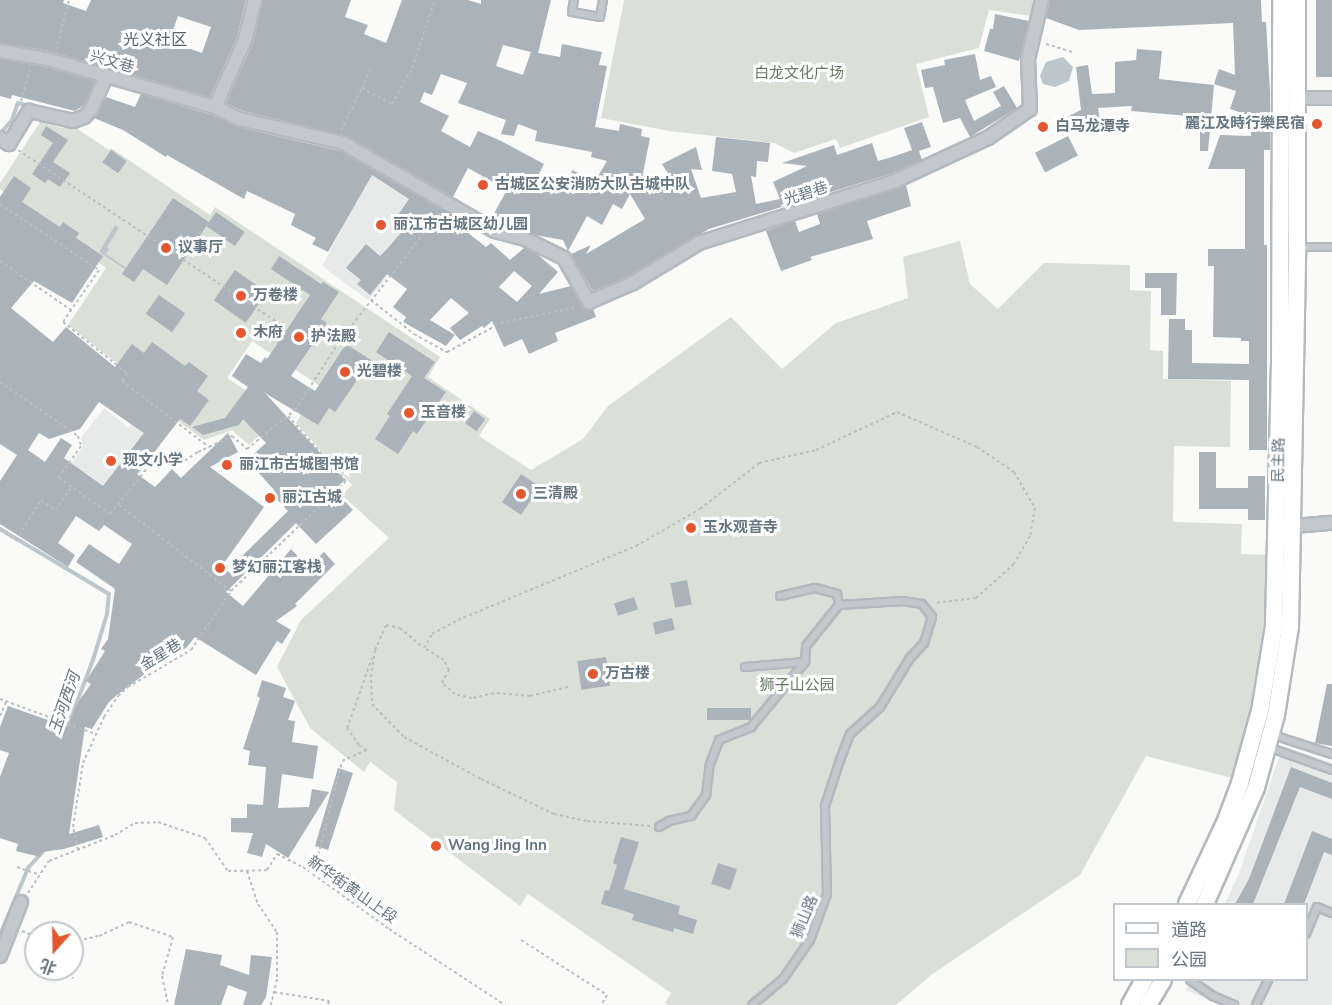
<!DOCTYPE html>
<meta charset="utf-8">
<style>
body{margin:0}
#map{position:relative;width:1332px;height:1005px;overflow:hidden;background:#fafaf8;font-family:"Nunito Sans","Noto Sans SC",sans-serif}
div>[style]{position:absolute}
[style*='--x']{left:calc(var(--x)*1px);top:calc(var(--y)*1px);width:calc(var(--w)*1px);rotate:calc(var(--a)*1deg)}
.built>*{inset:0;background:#e8e9e9}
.green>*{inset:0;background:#dadfd7}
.water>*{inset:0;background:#bbc7cb}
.stream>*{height:4px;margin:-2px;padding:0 2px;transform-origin:2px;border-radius:2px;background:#bbc7cb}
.building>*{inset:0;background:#aab3b9;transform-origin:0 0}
.path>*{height:2px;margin-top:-1px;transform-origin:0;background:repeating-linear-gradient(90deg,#bbbfc2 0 3px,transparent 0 6px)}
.roads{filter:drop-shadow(2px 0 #b3babf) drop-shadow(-2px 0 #b3babf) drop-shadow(0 2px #b3babf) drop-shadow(0 -2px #b3babf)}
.lane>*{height:6px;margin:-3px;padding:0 3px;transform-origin:3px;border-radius:3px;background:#c3c8cc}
.street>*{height:12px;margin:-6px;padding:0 6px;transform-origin:6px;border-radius:6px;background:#c3c8cc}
.secondary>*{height:16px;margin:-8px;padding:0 8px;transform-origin:8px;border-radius:8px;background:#fff}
.dots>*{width:16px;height:16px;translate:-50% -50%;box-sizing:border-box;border:3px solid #fff;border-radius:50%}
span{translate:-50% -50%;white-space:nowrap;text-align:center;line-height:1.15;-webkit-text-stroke:6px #fff;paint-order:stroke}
.street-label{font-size:15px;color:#657683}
.park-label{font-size:15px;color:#687a64}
.poi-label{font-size:15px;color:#657683;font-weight:700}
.right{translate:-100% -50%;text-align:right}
.left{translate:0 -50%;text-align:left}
.neighbourhood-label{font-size:16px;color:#57646e}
.water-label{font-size:16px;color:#60757c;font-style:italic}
.legend{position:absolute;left:1113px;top:903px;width:195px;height:78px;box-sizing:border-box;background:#fff;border:2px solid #c1c8cd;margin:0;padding:8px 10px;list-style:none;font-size:18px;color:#657683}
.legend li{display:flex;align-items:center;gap:12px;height:30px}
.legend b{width:30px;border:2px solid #c1c8cd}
.north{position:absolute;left:24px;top:921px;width:60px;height:60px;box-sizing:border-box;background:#fff;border:2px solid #c1c8cd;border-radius:50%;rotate:200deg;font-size:16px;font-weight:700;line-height:24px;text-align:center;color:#657683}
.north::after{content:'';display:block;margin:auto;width:21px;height:27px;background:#e4572e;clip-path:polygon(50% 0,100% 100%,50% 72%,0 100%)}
</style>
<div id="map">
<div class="built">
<div style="clip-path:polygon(360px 156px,441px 206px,419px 239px,368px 300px,322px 266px,341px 230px,324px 220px)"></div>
<div style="clip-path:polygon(104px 408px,128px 427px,132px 423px,161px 446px,110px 511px,62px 476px,83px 447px,81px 438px)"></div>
<div style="clip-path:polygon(1283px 746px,1332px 763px,1332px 1005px,1220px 1005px,1186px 990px,1191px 980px,1306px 980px,1306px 904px,1225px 904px,1239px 873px)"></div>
</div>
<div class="green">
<div style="clip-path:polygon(624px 0,1035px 0,1031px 16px,989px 10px,979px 48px,916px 64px,929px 117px,840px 148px,836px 139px,794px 153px,774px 143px,669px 131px,601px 118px)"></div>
<div style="clip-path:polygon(40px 122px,62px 128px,73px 126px,109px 150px,111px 148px,210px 215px,215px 207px,440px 357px,428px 377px,490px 419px,479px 436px,531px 470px,583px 439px,608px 406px,731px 317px,782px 369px,836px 323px,908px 298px,903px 257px,960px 241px,970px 284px,998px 309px,1044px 263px,1130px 265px,1130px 290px,1151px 291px,1150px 350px,1163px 351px,1163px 379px,1231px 381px,1230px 447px,1174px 446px,1173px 522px,1242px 524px,1241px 554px,1268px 555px,1262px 660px,1253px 709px,1232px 778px,1146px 756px,1080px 875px,931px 975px,896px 1005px,668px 1005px,665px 1003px,671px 993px,528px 894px,520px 906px,394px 810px,397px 782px,370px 762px,364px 772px,310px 728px,277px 667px,301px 620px,389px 538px,342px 495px,352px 485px,296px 423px,320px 386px,252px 341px,227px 378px,282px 414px,249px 445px,232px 430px,204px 440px,123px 381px,128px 372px,68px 325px,106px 268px,0 189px,0 183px)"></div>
</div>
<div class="water">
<div style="clip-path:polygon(1063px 57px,1073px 67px,1069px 81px,1055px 87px,1043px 84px,1040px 76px,1046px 62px)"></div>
<div style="clip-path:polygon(115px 225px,119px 228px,107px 247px,109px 249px,106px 254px,132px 272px,131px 273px,99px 252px)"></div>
</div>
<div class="stream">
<div style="--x:0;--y:134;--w:18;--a:-49"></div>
<div style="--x:12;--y:120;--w:18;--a:-71"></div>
<div style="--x:18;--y:103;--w:11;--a:15"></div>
<div style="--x:0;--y:529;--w:127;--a:30.8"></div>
<div style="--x:109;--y:594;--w:20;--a:96"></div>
<div style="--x:107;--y:614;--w:48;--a:106.9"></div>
<div style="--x:93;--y:660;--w:75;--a:111.1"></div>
<div style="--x:0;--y:935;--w:73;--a:-67.3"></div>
<div style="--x:28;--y:868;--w:25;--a:-48"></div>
</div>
<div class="building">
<div style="clip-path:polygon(evenodd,0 0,64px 0,63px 3px,86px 11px,91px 0,246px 0,237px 37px,210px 97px,49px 51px,0 43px,0 0,178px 16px,211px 27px,202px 53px,182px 46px,184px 40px,171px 36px,178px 16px)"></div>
<div style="clip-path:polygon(evenodd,263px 0,351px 0,345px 17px,368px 25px,364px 34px,386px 43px,402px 0,468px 0,481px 4px,481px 0,551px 0,538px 53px,560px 57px,562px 44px,602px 52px,599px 65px,607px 66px,595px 127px,619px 131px,620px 124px,642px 129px,641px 136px,650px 138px,641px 183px,654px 188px,671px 178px,662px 164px,696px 147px,702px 170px,691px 169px,701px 198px,736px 192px,732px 174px,712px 171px,716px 137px,770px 143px,768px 162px,757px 161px,756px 177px,751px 176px,756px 204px,780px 199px,773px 182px,807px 166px,782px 163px,834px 145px,837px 155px,872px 143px,878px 161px,892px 157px,912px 150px,904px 128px,922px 122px,931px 147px,919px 151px,922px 160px,890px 174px,709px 229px,629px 276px,593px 291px,571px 254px,591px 245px,586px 254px,645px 219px,630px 194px,622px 209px,613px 204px,602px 225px,587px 216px,568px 251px,563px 240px,535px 235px,508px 226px,492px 217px,507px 190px,468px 168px,453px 197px,347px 136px,243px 111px,226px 103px,253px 43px,263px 0,503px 45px,531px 52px,523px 75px,496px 66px,503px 45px,263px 0,441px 74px,467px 83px,458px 103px,506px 120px,501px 134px,514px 136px,518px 124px,537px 131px,535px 141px,592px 152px,591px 157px,607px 161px,595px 181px,572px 170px,565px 186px,538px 176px,544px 164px,499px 140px,478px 131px,470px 147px,441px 131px,449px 116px,420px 102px,424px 92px,432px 95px,441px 74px)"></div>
<div style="clip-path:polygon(1050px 0,1261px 0,1262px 22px,1266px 22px,1270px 92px,1270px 150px,1264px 150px,1264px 245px,1267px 245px,1267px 450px,1249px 450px,1249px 380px,1168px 379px,1169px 319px,1185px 319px,1185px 330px,1192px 330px,1192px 363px,1249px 364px,1249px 341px,1241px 341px,1241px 338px,1213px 337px,1214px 266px,1208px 266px,1208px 249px,1245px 249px,1245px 169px,1208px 169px,1220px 135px,1251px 136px,1251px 116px,1230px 109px,1236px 91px,1214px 84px,1219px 69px,1235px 75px,1233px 23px,1079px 30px,1046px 18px)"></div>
<div style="left:1316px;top:0;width:16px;height:77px"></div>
<div style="clip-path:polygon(995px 14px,1029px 21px,1019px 61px,984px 51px,990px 29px,993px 29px)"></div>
<div style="clip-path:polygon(1137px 49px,1162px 51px,1159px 79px,1214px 85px,1208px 151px,1200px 151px,1200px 117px,1131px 111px,1132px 106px,1098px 108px,1100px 121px,1082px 123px,1069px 130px,1063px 119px,1081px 110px,1076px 67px,1088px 65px,1092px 94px,1115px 93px,1115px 62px,1136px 60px)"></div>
<div style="clip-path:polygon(975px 54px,980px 80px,991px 76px,996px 87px,965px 100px,974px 121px,1001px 106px,993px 92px,1004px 86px,1017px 108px,970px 137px,960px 118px,943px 123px,933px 87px,925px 88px,921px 70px,945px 65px,944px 60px)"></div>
<div style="clip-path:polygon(0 59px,45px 67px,95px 81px,84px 105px,75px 111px,12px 95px,11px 99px,0 96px)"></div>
<div style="clip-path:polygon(evenodd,141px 94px,212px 115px,238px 127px,340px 151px,462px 221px,459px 226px,486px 247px,491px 243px,510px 260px,524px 248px,537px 254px,558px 272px,539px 294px,571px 286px,582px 307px,593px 309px,596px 317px,555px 333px,558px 341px,529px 354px,522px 339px,504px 347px,492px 321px,484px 328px,482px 326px,460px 340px,450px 328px,469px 313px,451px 298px,430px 320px,455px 335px,446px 346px,403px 322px,406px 317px,393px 307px,407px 289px,387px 274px,370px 295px,357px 284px,361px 280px,346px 268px,366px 244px,380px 256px,387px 249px,405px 228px,394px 221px,409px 199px,372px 175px,328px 252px,312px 244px,316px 238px,291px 225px,295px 214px,247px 191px,244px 199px,167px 155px,166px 157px,123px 130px,94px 118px,106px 97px,135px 107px,141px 94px,514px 271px,532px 286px,517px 302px,499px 287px,514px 271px)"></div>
<div style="clip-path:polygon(46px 126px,68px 140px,53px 162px,70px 173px,60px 187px,48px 179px,45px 183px,32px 174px,53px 143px,41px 135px)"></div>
<div style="left:1068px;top:136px;width:22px;height:37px;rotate:63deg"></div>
<div style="left:111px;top:150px;width:19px;height:15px;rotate:35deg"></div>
<div style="clip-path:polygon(evenodd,14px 176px,31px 188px,22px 202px,60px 227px,63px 222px,79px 233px,76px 238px,103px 256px,72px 303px,34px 281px,11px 308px,53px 342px,66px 327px,115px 367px,132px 344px,144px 353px,152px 342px,185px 366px,189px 362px,208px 376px,197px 391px,209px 400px,190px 426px,180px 419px,137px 474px,155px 487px,172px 469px,181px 478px,228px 433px,238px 452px,210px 467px,264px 507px,224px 563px,230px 568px,288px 511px,272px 494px,275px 491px,247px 460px,266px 443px,243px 419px,239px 425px,203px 435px,192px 427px,225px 418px,248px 387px,232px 376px,246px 354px,261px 363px,265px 357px,267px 359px,310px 295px,271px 269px,279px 256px,321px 284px,323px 282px,339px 292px,321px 319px,327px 323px,291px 376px,315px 391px,346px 344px,371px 360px,335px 412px,329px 408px,318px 425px,265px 393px,345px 480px,334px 490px,353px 510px,316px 544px,296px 523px,226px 592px,243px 606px,291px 549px,308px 567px,324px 552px,335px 564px,295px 604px,297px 606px,276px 621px,291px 630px,282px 644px,277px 641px,256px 675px,195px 637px,186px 648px,166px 658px,117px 695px,109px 702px,92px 729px,85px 727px,69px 834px,99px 825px,103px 837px,64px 849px,42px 852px,40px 857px,16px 851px,18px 844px,0 838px,0 777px,9px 753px,0 750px,0 727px,8px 706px,68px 727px,76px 705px,91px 684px,86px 681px,105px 651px,101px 649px,108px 639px,115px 589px,76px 562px,89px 544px,119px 564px,132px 544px,104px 525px,99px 531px,76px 516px,58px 543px,75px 555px,68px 567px,0 524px,0 481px,17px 455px,0 444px,0 197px,14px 176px,99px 402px,144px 433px,103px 486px,64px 458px,72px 445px,61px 438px,45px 462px,28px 450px,39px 433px,49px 439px,80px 429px,99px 402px)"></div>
<div style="clip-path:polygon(906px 185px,911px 206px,867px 221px,873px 239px,810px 257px,812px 260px,781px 271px,766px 231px,795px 221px,799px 232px,820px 224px,817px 214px)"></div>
<div style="clip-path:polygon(173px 198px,209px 222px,167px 285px,143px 269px,134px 282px,122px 274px)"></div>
<div style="left:216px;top:212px;width:35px;height:17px;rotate:35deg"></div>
<div style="left:235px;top:270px;width:39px;height:37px;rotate:35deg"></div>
<div style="clip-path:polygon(1145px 273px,1177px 273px,1176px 315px,1161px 315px,1161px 288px,1145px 288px)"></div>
<div style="left:159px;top:295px;width:32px;height:23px;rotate:35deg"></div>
<div style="clip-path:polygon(389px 332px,435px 362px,424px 378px,446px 392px,417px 434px,413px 431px,398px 454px,375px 439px,390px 416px,387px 414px,412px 376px,376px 352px)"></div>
<div style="left:474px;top:411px;width:14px;height:15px;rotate:36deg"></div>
<div style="clip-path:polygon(1199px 452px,1216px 452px,1216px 488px,1248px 488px,1248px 476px,1265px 476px,1265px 520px,1248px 520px,1248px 509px,1199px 509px)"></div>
<div style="left:521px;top:474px;width:23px;height:34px;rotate:34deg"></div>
<div style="left:687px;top:580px;width:25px;height:17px;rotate:79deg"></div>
<div style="left:634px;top:597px;width:13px;height:21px;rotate:72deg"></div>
<div style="left:672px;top:618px;width:12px;height:20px;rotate:76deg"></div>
<div style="left:606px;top:657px;width:29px;height:29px;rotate:82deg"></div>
<div style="clip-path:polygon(262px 680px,286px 688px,283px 697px,295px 701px,288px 720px,295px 721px,292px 742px,318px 746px,313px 779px,282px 774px,278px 808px,309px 807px,312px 789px,329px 792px,288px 858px,266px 844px,262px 857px,247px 853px,253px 833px,231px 832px,231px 818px,247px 818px,247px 804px,263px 805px,266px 767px,248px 765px,250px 751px,243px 749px,260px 698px,257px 696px)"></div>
<div style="clip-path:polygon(1327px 684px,1332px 684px,1332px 746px,1315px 743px)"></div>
<div style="left:707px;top:708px;width:44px;height:12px"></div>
<div style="clip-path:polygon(1291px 767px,1332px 783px,1332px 799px,1300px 787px,1253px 904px,1235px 904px,1249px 879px)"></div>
<div style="clip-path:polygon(338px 768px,353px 773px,328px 850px,315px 846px)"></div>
<div style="clip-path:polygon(1312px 831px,1332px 839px,1332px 855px,1324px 852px,1304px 904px,1284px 904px)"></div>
<div style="clip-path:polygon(621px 837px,639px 842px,624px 889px,680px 906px,678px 914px,697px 920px,693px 934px,674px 928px,673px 932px,632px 920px,634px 914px,601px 904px,605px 890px,609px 891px,617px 865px,613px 863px)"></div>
<div style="left:718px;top:863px;width:20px;height:22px;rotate:18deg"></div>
<div style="clip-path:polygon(186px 949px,222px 955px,220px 965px,249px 975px,251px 955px,272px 957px,266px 997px,261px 1005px,243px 1005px,247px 992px,228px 985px,221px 1005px,174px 1005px)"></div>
</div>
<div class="path">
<div style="--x:1046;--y:44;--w:28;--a:17"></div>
<div style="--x:56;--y:50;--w:52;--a:-75.4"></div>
<div style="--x:362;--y:88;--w:21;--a:-67"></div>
<div style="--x:21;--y:101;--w:33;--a:-74"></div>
<div style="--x:341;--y:130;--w:47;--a:-63.4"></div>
<div style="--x:362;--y:88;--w:34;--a:28"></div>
<div style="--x:392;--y:104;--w:41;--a:-60.9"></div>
<div style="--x:412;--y:68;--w:72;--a:-71.3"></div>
<div style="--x:18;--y:150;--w:316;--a:33.6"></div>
<div style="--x:0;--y:204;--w:119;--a:33.7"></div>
<div style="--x:99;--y:270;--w:63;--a:124.7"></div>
<div style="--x:63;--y:322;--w:82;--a:38.6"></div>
<div style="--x:127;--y:373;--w:9;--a:122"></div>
<div style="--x:122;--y:381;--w:109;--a:37.2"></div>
<div style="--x:0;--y:261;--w:86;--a:34.6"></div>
<div style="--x:371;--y:300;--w:55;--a:38.3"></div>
<div style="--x:414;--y:334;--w:38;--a:29"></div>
<div style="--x:447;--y:352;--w:61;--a:-28.2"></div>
<div style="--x:501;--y:323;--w:78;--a:-11.9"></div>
<div style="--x:0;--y:382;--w:95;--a:34.7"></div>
<div style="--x:78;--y:436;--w:10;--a:73"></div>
<div style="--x:81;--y:446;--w:39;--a:125"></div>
<div style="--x:59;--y:478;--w:62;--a:35.2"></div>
<div style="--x:110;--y:514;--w:67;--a:-51.1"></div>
<div style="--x:152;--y:462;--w:28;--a:4"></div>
<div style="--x:180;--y:464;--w:22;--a:-34"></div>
<div style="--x:198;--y:452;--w:38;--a:-25"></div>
<div style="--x:232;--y:436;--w:20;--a:41"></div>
<div style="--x:247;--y:449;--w:62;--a:-39.1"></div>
<div style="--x:295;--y:410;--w:85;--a:-57.1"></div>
<div style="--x:341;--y:339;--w:159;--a:-51.9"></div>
<div style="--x:119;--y:505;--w:141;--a:37.5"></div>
<div style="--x:0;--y:530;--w:19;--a:32"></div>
<div style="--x:16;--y:540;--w:47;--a:-58"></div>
<div style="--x:41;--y:500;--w:17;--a:36"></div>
<div style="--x:55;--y:510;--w:29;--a:-54"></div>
<div style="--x:375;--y:650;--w:24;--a:99"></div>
<div style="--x:371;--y:674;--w:30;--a:88"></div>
<div style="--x:372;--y:704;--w:46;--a:45.9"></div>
<div style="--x:404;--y:737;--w:88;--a:28.6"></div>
<div style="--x:481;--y:779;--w:81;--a:25.6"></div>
<div style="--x:554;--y:814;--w:34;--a:12"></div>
<div style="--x:587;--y:821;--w:64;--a:4.5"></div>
<div style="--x:375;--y:650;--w:27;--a:-66"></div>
<div style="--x:386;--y:625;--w:14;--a:12"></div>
<div style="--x:400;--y:628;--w:31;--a:40"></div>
<div style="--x:568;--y:687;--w:39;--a:167"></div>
<div style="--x:530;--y:696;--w:36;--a:-175"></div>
<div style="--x:494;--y:693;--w:23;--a:167"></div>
<div style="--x:472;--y:698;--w:17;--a:-167"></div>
<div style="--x:455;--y:694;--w:17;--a:-140"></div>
<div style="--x:442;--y:683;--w:15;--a:-62"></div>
<div style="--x:449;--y:670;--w:11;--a:-117"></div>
<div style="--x:444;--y:660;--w:23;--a:-149"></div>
<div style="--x:424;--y:648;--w:16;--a:-60"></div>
<div style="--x:432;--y:634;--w:30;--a:-28"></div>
<div style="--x:458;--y:620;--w:193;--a:-22.6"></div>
<div style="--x:636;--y:546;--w:74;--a:-30"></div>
<div style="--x:700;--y:509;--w:75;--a:-37.9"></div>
<div style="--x:759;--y:463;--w:58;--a:-12.8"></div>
<div style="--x:816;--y:450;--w:89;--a:-25.1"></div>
<div style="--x:897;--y:412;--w:87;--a:23.6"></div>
<div style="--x:977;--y:447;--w:45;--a:34"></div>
<div style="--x:1014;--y:472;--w:42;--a:59.7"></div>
<div style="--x:1035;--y:508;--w:28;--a:100"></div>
<div style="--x:1030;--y:536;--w:32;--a:120"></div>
<div style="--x:1014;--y:564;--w:51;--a:138.2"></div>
<div style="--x:976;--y:598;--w:42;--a:173.2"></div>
<div style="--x:0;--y:699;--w:101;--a:20.2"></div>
<div style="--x:0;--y:716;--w:15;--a:-67"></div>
<div style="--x:367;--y:750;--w:9;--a:-148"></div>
<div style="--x:359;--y:745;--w:21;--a:-125"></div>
<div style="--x:347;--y:728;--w:74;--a:-70.3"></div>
<div style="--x:78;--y:850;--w:24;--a:-102"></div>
<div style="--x:73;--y:827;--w:65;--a:-81.1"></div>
<div style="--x:83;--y:763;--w:51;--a:-65.5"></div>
<div style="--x:104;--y:717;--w:25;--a:-56"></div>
<div style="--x:118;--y:696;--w:13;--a:-42"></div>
<div style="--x:128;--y:687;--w:73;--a:-30.4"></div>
<div style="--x:191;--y:650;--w:71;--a:-55.9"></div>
<div style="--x:231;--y:591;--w:159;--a:-43.7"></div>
<div style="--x:346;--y:481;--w:87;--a:-131.7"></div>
<div style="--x:17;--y:867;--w:24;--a:19"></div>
<div style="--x:247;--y:871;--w:35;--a:72"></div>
<div style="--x:258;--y:904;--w:34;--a:56"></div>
<div style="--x:277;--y:932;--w:47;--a:90"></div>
<div style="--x:277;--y:979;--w:27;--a:103"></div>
<div style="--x:314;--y:872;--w:114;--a:-75.8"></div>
<div style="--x:342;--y:761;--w:27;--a:-24"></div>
<div style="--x:28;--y:893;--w:38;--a:-57"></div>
<div style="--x:49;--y:861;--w:71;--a:-21.5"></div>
<div style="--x:115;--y:835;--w:23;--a:-31"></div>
<div style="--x:135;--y:823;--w:23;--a:-2"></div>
<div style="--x:158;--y:822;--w:50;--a:18.8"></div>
<div style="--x:205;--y:838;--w:40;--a:55.1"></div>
<div style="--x:228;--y:871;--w:39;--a:-1"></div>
<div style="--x:267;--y:870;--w:19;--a:-58"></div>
<div style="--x:277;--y:854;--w:29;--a:27"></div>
<div style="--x:303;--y:867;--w:106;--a:35.8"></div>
<div style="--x:389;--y:929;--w:139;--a:33.2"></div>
<div style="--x:22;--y:931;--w:15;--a:23"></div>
<div style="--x:521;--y:940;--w:102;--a:32.6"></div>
<div style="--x:607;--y:995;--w:12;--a:121"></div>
<div style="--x:72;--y:942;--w:28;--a:-13"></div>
<div style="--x:99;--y:936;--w:33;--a:-25"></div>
<div style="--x:129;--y:922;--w:46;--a:18.8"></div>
<div style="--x:173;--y:937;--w:41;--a:105.8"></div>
<div style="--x:162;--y:976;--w:30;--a:78"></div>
<div style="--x:64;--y:969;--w:13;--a:45"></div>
<div style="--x:274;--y:992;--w:56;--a:9.3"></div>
<div style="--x:329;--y:1001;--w:4;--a:104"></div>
</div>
<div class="roads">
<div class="lane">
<div style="--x:574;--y:0;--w:12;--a:99"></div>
<div style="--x:572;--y:12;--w:28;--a:10"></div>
<div style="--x:600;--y:17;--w:17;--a:-80"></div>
<div style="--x:1300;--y:247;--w:32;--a:0"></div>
<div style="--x:780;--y:596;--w:36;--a:-13"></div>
<div style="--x:815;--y:588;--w:23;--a:15"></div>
<div style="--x:837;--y:594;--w:11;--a:80"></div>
<div style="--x:745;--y:667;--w:60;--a:-4.8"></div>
<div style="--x:805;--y:662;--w:16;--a:-86"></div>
<div style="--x:806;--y:646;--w:53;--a:-51.2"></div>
<div style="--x:839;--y:605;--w:64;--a:-3.6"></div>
<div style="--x:903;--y:601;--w:19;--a:9"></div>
<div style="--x:922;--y:604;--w:16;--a:52"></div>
<div style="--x:932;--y:617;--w:27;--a:107"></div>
<div style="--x:924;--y:643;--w:21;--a:133"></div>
<div style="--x:910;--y:658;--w:57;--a:121.5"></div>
<div style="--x:880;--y:707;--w:40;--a:138"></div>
<div style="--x:850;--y:734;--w:25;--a:111"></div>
<div style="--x:841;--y:757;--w:52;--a:108.1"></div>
<div style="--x:825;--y:806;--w:88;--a:88.7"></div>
<div style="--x:827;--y:894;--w:49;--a:110.3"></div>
<div style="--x:810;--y:940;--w:47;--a:124.7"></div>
<div style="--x:783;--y:979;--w:40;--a:140"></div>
<div style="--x:1273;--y:735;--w:62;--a:17.9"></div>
<div style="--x:1268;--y:747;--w:68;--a:19.8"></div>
<div style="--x:659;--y:827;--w:12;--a:-31"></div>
<div style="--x:669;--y:821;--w:23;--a:-13"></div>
<div style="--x:691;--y:816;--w:26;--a:-54"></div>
<div style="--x:706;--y:795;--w:31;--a:-83"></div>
<div style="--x:710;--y:764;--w:26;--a:-69"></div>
<div style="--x:719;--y:740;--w:35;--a:-22"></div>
<div style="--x:751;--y:727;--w:85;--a:-50.3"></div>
<div style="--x:1306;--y:934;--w:29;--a:-68"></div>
<div style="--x:1317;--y:907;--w:16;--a:22"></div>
<div style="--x:1190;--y:980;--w:28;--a:35"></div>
<div style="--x:1213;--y:996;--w:23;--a:23"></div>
<div style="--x:1256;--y:1005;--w:28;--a:-64"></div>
</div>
<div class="street">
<div style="--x:0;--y:51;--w:48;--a:9.7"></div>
<div style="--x:47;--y:59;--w:175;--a:15.9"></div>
<div style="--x:215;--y:107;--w:28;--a:26"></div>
<div style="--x:240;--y:119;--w:106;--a:13.1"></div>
<div style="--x:343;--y:143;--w:176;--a:30.1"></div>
<div style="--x:495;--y:231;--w:31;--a:15"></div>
<div style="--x:525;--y:239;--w:43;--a:26"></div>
<div style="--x:564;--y:258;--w:51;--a:60.4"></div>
<div style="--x:589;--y:302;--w:48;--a:-23.4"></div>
<div style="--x:633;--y:283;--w:77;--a:-31.2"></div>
<div style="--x:699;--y:243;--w:203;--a:-17.5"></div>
<div style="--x:893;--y:182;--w:105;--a:-24.9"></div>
<div style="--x:988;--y:138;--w:51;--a:-34.6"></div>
<div style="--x:1030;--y:109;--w:50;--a:-92.3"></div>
<div style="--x:1028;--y:59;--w:61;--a:-76.7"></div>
<div style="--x:1298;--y:98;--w:34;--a:0"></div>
<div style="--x:215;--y:107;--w:73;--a:-65.9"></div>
<div style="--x:245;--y:40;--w:41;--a:-76"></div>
<div style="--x:0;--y:138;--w:11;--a:34"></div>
<div style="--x:9;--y:144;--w:39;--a:-59"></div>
<div style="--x:29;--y:111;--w:45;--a:12.8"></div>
<div style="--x:73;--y:121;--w:12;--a:-20"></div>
<div style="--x:84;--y:117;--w:10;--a:-45"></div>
<div style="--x:91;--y:110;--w:37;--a:-66"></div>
<div style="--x:1294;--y:526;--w:38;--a:-5"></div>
<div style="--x:0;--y:956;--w:58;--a:-68.7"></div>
</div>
<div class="secondary">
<div style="--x:1187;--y:904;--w:89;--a:-64.9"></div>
<div style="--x:1225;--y:823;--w:43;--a:-69.4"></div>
<div style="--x:1240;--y:783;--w:75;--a:-74.5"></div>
<div style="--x:1260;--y:711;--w:86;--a:-80.6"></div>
<div style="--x:1274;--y:626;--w:262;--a:-88.7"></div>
<div style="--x:1280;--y:364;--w:364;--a:-89.8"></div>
<div style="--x:1205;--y:904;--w:127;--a:-66.3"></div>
<div style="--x:1256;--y:788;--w:76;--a:-74.7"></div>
<div style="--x:1276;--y:715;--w:89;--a:-81"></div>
<div style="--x:1290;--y:627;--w:380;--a:-88.9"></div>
<div style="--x:1297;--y:247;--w:247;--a:-90"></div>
<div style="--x:1130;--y:1005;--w:29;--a:-61"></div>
<div style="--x:1148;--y:1005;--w:29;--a:-59"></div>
</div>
</div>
<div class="dots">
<div style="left:1317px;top:124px;background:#e4572e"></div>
<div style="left:1043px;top:127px;background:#e4572e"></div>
<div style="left:483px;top:185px;background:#e4572e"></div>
<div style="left:381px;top:225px;background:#e4572e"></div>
<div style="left:166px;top:248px;background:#e4572e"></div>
<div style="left:241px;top:296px;background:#e4572e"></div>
<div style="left:241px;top:333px;background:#e4572e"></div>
<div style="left:299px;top:337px;background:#e4572e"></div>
<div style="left:345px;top:372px;background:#e4572e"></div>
<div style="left:409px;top:413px;background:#e4572e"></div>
<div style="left:111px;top:461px;background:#e4572e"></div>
<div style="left:227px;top:465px;background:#e4572e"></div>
<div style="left:521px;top:494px;background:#e4572e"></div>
<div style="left:270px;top:498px;background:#e4572e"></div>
<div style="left:691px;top:528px;background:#e4572e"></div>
<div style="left:220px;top:568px;background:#e4572e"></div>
<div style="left:593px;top:674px;background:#e4572e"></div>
<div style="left:436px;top:846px;background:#e4572e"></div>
</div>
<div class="street-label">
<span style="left:112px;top:62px;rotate:16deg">兴文巷</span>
<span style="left:806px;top:194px;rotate:-18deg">光碧巷</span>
<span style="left:1279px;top:460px;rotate:-89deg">民主路</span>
<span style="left:161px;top:655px;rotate:-32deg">金星巷</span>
<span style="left:352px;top:890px;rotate:35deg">新华街黄山上段</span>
<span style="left:805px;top:917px;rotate:-68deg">狮山路</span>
</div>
<div class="park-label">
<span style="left:799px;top:74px">白龙文化广场</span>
<span style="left:797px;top:686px">狮子山公园</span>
</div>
<div class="poi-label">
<span class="right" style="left:1305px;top:124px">麗江及時行樂民宿</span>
<span class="left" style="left:1055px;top:127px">白马龙潭寺</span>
<span class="left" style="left:495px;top:185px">古城区公安消防大队古城中队</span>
<span class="left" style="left:393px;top:225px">丽江市古城区幼儿园</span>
<span class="left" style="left:178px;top:248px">议事厅</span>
<span class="left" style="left:253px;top:296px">万卷楼</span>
<span class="left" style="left:253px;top:333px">木府</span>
<span class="left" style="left:311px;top:337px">护法殿</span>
<span class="left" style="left:357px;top:372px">光碧楼</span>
<span class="left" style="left:421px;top:413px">玉音楼</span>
<span class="left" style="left:123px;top:461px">现文小学</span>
<span class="left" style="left:239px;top:465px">丽江市古城图书馆</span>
<span class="left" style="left:533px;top:494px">三清殿</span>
<span class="left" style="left:282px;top:498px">丽江古城</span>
<span class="left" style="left:703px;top:528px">玉水观音寺</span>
<span class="left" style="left:232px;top:568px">梦幻丽江客栈</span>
<span class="left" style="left:605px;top:674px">万古楼</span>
<span class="left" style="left:448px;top:846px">Wang Jing Inn</span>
</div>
<div class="neighbourhood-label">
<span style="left:155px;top:40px">光义社区</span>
</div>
<div class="water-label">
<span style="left:65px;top:703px;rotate:-71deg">玉河西河</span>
</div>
<ul class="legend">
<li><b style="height:8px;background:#fff"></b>道路</li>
<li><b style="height:16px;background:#dadfd7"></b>公园</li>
</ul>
<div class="north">北</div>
</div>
